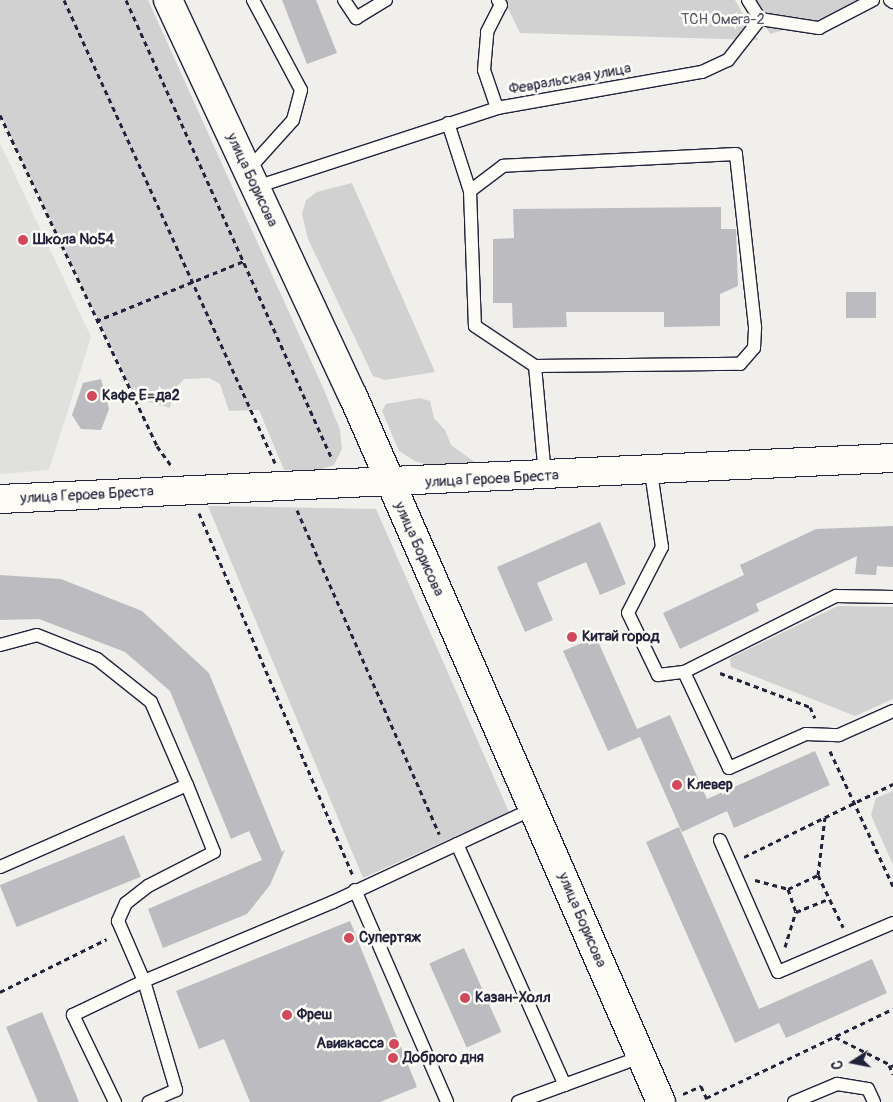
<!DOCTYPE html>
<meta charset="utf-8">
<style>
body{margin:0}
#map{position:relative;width:893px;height:1102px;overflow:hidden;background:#f0efec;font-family:Pangolin,sans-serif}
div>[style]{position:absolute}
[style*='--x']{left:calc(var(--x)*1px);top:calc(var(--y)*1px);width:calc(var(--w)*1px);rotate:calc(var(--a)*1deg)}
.built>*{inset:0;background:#e0e0df}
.green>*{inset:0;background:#d2d1d1}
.building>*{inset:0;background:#bcbcc0;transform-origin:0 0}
.path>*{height:3px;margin-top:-1.5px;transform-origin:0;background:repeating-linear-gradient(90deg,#22223b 0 5px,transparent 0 9px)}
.roads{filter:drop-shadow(1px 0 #22223b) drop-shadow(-1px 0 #22223b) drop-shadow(0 1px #22223b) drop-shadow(0 -1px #22223b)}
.service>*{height:12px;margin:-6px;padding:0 6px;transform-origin:6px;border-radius:6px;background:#fdfcf7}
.tertiary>*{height:28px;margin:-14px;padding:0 14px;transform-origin:14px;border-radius:14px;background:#fdfcf7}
.secondary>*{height:28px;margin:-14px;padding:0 14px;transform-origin:14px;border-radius:14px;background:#fdfcf7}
.dots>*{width:14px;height:14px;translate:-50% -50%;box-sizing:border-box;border:2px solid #fdfcf7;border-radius:50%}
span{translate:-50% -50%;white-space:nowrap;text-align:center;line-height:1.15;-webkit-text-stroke:5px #fdfcf7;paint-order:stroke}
.park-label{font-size:15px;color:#575768}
.street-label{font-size:15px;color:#22223b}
.poi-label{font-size:15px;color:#22223b;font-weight:700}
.left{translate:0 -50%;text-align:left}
.right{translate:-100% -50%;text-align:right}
.north{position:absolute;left:828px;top:1037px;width:50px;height:50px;-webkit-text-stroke:4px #fdfcf7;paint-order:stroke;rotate:259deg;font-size:14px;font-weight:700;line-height:20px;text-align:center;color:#22223b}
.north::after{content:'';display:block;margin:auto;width:18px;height:22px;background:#22223b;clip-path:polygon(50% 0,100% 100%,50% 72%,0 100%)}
</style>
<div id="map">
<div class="built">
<div style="clip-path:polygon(0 143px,91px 337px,49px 470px,0 474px)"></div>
</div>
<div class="green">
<div style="clip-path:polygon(0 0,148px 0,325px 392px,340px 430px,342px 449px,334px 465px,316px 471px,284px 470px,259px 410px,229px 411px,220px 384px,209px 378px,184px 379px,173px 391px,170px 408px,136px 398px,0 115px)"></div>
<div style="clip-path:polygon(504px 0,735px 0,758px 40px,520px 33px)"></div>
<div style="clip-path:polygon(751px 0,882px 0,770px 34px)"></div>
<div style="clip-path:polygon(352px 183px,435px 372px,385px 380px,373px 376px,308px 239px,302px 214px,306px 200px,317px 192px)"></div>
<div style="clip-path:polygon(420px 398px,430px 401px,434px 418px,445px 430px,451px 445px,483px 468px,451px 472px,415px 461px,399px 451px,382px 411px,386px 404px)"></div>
<div style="clip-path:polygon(208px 506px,376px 509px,509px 812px,363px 878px)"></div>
<div style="clip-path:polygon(838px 606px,893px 607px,893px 699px,855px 716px,731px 667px,730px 658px)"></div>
<div style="clip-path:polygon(893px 791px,893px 865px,871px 815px,876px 798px)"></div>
</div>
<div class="building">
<div style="clip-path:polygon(282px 0,316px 0,337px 53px,307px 64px)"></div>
<div style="clip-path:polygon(721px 207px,721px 229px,736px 229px,738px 286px,720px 294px,720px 326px,664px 327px,664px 312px,566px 312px,567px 327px,513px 328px,512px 303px,493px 303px,493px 239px,514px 238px,513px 209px)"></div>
<div style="left:846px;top:292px;width:30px;height:26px"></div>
<div style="clip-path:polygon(101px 379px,109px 409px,101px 430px,81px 429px,72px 415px,83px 383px)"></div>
<div style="clip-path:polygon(600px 522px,626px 584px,600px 595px,586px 562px,537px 583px,553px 620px,525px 632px,497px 567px)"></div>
<div style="clip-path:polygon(893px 526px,893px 567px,877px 566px,876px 575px,855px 574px,857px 556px,756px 604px,759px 611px,680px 649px,663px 613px,744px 575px,740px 565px,816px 529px)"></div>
<div style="clip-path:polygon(0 575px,61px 579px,142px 611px,209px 673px,282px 852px,285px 850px,270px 885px,247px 914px,163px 948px,148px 909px,262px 860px,249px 831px,231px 839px,170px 691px,125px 652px,39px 619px,0 620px)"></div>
<div style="clip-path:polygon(596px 637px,637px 729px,670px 715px,707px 799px,815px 751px,830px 785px,734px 828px,727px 811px,682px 832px,640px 737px,608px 751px,563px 651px)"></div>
<div style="clip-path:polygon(679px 827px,759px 1009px,872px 959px,887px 993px,786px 1038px,779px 1023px,735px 1043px,646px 842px)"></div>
<div style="left:124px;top:835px;width:45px;height:134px;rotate:68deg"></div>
<div style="clip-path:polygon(350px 921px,417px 1087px,380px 1102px,250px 1102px,224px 1039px,199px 1049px,176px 991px)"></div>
<div style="left:464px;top:948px;width:92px;height:38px;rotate:66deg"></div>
<div style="clip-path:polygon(42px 1012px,54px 1041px,79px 1102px,38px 1102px,6px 1027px)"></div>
</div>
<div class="path">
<div style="--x:64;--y:0;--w:509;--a:65.5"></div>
<div style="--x:126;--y:0;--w:503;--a:65.83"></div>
<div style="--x:0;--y:115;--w:366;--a:64.6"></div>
<div style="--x:157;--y:446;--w:26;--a:54"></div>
<div style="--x:96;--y:321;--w:160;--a:-22.1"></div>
<div style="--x:297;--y:510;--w:354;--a:66.3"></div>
<div style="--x:199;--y:513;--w:393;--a:67"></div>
<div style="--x:720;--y:673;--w:96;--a:20.7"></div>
<div style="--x:810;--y:707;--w:12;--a:66"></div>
<div style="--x:830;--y:751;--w:149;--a:65"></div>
<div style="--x:744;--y:857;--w:166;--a:-26.1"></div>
<div style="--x:818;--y:875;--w:58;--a:-83.1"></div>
<div style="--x:755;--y:880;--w:34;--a:15"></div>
<div style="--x:788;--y:889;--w:33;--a:-25"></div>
<div style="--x:818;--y:875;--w:58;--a:64.3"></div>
<div style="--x:788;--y:889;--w:24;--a:71"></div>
<div style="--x:796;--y:912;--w:35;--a:-22"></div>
<div style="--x:785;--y:947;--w:37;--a:-73"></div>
<div style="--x:0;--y:992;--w:119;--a:-26.4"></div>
<div style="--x:835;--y:1037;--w:65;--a:26.6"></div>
<div style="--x:889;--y:1065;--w:10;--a:66"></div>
<div style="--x:683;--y:1094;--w:20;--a:-24"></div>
<div style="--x:701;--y:1086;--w:17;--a:66"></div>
<div style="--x:706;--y:1098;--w:207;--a:-25.5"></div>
</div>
<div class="roads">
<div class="service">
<div style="--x:344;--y:0;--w:22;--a:56"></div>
<div style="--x:356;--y:18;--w:35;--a:-31"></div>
<div style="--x:748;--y:0;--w:22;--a:58"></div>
<div style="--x:890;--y:0;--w:4;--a:34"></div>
<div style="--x:760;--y:19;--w:60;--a:8.7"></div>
<div style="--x:819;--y:28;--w:61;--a:-27.4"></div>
<div style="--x:497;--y:108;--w:40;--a:-108.9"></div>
<div style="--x:484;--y:70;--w:38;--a:-85"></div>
<div style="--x:487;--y:32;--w:30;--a:-63"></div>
<div style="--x:501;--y:5;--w:6;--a:-121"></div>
<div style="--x:448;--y:123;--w:71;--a:72.1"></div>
<div style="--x:248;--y:170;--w:67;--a:-48"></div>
<div style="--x:293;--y:120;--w:31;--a:-75"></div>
<div style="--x:301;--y:90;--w:102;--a:-118.1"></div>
<div style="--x:256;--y:187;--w:254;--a:-18.1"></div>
<div style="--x:497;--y:108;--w:208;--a:-10"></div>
<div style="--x:702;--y:72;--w:29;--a:-25"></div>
<div style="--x:728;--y:60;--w:52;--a:-52"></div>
<div style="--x:535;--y:366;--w:205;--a:-0.6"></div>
<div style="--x:740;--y:364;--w:21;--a:-49"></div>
<div style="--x:754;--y:348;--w:21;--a:-87"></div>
<div style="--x:755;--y:327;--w:174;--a:-96.3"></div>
<div style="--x:736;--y:154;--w:233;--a:177.1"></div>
<div style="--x:503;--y:166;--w:41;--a:142.9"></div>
<div style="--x:470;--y:191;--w:135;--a:87.9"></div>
<div style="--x:475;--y:326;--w:72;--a:33.7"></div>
<div style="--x:535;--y:366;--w:110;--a:84.8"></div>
<div style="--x:651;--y:472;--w:76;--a:81.7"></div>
<div style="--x:662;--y:547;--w:74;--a:117.3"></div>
<div style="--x:628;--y:613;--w:69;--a:64.2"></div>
<div style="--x:658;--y:675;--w:26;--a:-7"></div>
<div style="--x:684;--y:672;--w:170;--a:-26.6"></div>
<div style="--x:836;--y:596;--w:57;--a:1"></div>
<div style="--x:0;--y:645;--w:38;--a:-15"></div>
<div style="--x:37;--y:635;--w:65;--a:21.8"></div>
<div style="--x:97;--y:659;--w:69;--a:38.5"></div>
<div style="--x:151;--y:702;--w:90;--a:66.6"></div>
<div style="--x:187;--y:785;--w:204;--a:156.3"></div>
<div style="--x:684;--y:672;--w:106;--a:64.9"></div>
<div style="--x:729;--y:768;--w:84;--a:-23.8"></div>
<div style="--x:806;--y:734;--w:33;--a:2"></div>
<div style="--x:839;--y:735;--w:59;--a:-24"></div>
<div style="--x:187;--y:785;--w:72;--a:68.1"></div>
<div style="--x:214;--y:852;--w:74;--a:152.7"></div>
<div style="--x:148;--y:886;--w:28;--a:142"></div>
<div style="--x:126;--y:903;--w:20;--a:114"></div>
<div style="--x:118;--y:921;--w:65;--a:66.6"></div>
<div style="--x:144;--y:981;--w:205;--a:-22.7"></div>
<div style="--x:333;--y:902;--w:223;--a:-25"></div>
<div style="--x:720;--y:840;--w:144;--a:66.3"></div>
<div style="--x:778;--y:972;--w:125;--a:-23.1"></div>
<div style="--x:457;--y:844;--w:264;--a:65.9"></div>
<div style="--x:355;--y:890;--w:231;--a:66.5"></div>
<div style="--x:115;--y:1102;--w:97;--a:-115.8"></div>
<div style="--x:73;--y:1015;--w:79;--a:-25.6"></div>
<div style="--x:144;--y:981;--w:114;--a:73.6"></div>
<div style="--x:176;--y:1090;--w:30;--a:156"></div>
<div style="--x:518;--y:1102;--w:131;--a:-20.1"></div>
<div style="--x:794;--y:1102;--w:47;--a:-22.7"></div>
<div style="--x:837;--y:1084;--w:31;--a:9"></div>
<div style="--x:868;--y:1089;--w:14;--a:65"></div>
</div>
<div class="tertiary">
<div style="--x:0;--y:499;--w:894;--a:-2.63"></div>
</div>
<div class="secondary">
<div style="--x:168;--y:0;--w:437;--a:65"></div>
<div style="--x:353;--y:396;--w:770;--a:66.43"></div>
</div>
</div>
<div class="dots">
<div style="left:23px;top:240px;background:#d1495b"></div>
<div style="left:92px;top:396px;background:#d1495b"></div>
<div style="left:572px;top:637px;background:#d1495b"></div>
<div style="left:677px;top:785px;background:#d1495b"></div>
<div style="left:349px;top:938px;background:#d1495b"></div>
<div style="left:465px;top:998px;background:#d1495b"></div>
<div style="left:287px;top:1015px;background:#d1495b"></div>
<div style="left:394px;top:1044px;background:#d1495b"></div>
<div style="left:393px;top:1058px;background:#d1495b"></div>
</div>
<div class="park-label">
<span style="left:723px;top:20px">ТСН Омега-2</span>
</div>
<div class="street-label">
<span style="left:570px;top:79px;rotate:-10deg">Февральская улица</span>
<span style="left:252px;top:180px;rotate:65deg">улица Борисова</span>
<span style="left:492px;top:479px;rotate:-3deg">улица Героев Бреста</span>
<span style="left:87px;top:495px;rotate:-3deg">улица Героев Бреста</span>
<span style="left:419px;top:549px;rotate:66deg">улица Борисова</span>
<span style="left:582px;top:920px;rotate:67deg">улица Борисова</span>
</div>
<div class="poi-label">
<span class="left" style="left:33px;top:240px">Школа №54</span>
<span class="left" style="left:102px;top:396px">Кафе Е=да2</span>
<span class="left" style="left:582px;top:637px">Китай город</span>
<span class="left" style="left:687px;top:785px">Клевер</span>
<span class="left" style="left:359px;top:938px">Супертяж</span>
<span class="left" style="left:475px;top:998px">Казан-Холл</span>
<span class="left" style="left:297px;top:1015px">Фреш</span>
<span class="right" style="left:384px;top:1044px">Авиакасса</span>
<span class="left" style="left:403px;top:1058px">Доброго дня</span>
</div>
<div class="north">С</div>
</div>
